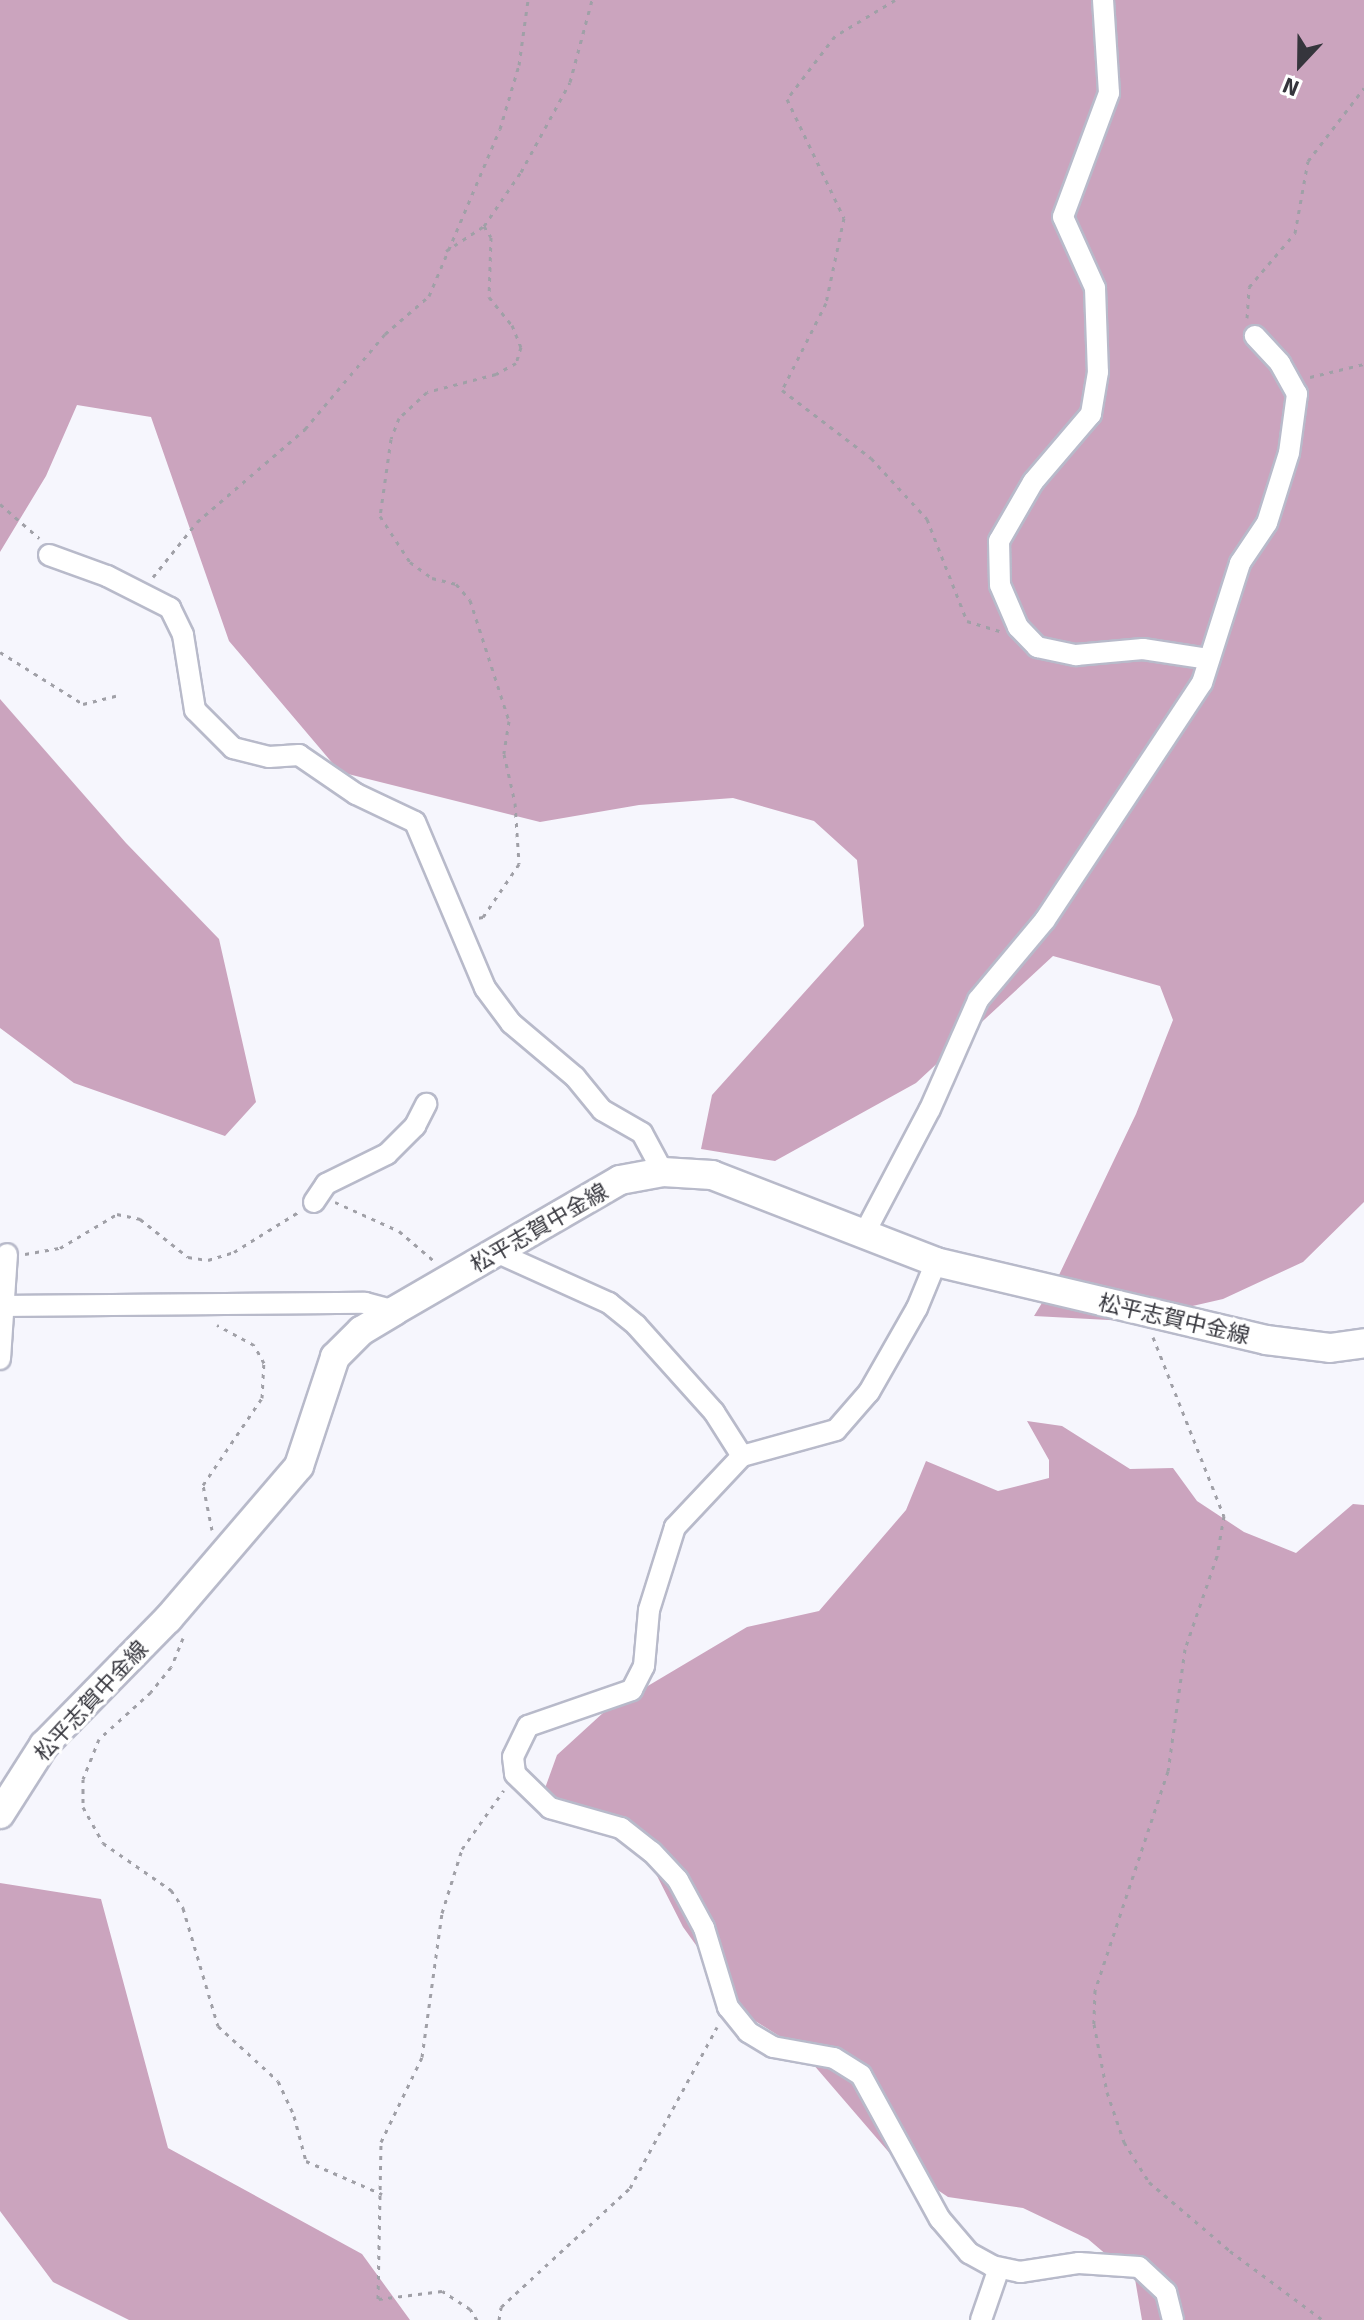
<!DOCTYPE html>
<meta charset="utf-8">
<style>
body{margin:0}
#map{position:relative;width:1364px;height:2320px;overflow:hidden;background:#f6f6fd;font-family:Signika,"Noto Sans JP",sans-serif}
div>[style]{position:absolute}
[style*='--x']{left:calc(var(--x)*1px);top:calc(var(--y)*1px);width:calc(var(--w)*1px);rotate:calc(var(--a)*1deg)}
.forest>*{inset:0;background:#cba4be}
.path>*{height:3px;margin-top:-1.5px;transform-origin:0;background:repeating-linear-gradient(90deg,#a0a0a7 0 4px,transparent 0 10px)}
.roads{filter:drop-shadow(2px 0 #b8baca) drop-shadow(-2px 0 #b8baca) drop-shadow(0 2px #b8baca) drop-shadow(0 -2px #b8baca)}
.street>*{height:20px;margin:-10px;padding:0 10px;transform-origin:10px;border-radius:10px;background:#fff}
.secondary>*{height:28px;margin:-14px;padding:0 14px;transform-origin:14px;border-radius:14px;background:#fff}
span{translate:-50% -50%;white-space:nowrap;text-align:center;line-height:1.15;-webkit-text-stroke:7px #fff;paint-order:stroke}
.street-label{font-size:22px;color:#35353c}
.north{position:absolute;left:1260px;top:24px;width:80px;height:80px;-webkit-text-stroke:6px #fff;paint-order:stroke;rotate:202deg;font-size:22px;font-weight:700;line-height:32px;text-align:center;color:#35353c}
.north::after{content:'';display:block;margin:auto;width:28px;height:36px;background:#35353c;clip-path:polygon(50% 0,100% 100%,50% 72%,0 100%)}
</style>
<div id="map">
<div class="forest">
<div style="clip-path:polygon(0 0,1364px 0,1364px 1202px,1303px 1262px,1223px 1299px,1127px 1321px,1034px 1316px,1059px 1275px,1136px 1114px,1173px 1020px,1160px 986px,1053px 956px,916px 1083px,775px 1161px,701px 1149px,712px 1095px,864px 926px,857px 860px,814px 821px,733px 798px,639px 805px,540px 822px,340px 772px,229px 641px,151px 417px,77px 405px,46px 476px,0 552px)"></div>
<div style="clip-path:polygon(0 699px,126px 843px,219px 939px,256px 1102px,225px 1136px,74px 1083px,0 1028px)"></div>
<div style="clip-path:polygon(1027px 1421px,1062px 1426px,1130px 1469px,1173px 1468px,1197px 1501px,1244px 1532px,1296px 1553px,1353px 1504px,1364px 1505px,1364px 2320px,1142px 2320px,1135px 2279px,1088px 2239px,1023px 2208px,948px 2197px,899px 2164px,800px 2049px,747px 2016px,683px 1927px,653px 1868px,604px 1822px,544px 1791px,557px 1755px,604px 1712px,747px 1627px,819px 1611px,906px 1510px,926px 1461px,998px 1491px,1049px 1478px,1049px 1460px)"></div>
<div style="clip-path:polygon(0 1883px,101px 1899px,168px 2148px,362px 2254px,410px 2320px,129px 2320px,53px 2282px,0 2211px)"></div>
</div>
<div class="path">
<div style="--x:895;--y:0;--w:70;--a:149"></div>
<div style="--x:835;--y:36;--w:79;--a:127.3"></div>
<div style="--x:787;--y:99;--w:132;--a:64.4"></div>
<div style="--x:844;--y:218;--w:87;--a:102"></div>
<div style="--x:826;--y:303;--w:97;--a:116.8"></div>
<div style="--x:782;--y:390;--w:112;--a:37.4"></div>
<div style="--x:871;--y:458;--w:83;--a:47.4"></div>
<div style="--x:927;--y:519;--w:110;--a:68.6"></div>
<div style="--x:967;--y:621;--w:34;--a:17"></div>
<div style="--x:484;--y:226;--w:65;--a:-55.6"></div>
<div style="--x:521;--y:172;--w:102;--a:-61.4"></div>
<div style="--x:570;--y:82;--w:85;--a:-75"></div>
<div style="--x:446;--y:251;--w:45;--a:-33.3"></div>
<div style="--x:484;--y:226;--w:13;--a:58"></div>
<div style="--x:491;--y:237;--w:60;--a:91.9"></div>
<div style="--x:489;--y:297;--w:36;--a:51"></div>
<div style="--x:512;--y:325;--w:24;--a:68"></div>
<div style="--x:521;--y:347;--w:17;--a:107"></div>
<div style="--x:516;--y:363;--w:23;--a:151"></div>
<div style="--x:496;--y:374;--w:71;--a:165.4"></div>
<div style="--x:427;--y:392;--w:38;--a:137"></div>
<div style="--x:399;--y:418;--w:22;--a:111"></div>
<div style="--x:391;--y:439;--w:78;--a:98.1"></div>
<div style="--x:380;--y:516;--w:55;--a:56.9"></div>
<div style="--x:410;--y:562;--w:27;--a:36"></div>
<div style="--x:432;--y:578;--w:25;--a:14"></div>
<div style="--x:456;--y:584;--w:21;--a:49"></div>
<div style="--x:470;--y:600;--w:127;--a:72.1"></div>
<div style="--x:509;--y:721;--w:33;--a:99"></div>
<div style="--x:504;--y:754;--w:50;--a:77.3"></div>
<div style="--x:515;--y:803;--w:61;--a:86.2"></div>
<div style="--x:519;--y:864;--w:64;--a:124.2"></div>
<div style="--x:483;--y:917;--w:6;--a:171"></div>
<div style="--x:1247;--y:318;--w:31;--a:-86"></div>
<div style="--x:1249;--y:287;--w:71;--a:-49.6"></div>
<div style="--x:1295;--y:233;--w:73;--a:-79.8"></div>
<div style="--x:1308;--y:161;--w:92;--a:-52.5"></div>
<div style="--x:1310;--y:377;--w:56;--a:-13.5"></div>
<div style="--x:0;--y:504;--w:52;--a:41.1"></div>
<div style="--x:153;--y:577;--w:70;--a:-51.3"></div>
<div style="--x:197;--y:522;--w:143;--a:-40.7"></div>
<div style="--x:305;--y:429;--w:124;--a:-49.9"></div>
<div style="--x:385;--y:334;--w:58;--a:-40.8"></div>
<div style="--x:429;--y:296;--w:181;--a:-67"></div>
<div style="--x:500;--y:129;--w:67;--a:-73.5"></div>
<div style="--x:519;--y:65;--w:66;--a:-82.1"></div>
<div style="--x:0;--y:652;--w:98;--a:32.1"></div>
<div style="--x:83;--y:704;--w:34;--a:-14"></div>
<div style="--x:335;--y:1202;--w:70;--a:24.4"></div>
<div style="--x:399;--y:1231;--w:46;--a:40.6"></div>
<div style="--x:25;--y:1254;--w:36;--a:-10"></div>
<div style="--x:60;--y:1248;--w:66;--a:-30.8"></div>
<div style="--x:117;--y:1214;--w:24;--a:12"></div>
<div style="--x:140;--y:1219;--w:61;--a:38.4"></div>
<div style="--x:188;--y:1257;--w:20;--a:9"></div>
<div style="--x:208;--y:1260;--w:27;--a:-17"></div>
<div style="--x:234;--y:1252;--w:78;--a:-31.8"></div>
<div style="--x:1153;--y:1337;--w:193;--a:68.4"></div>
<div style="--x:1224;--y:1516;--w:41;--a:99.9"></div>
<div style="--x:1217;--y:1556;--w:98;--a:109"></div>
<div style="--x:1185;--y:1649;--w:123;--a:97.9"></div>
<div style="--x:1168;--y:1771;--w:231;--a:108.4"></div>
<div style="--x:1095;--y:1990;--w:34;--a:92"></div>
<div style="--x:1094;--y:2024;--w:69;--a:79.2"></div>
<div style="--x:1107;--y:2092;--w:53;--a:71.2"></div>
<div style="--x:1124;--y:2142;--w:47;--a:58"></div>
<div style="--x:1149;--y:2182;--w:106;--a:40.4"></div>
<div style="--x:1230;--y:2251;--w:116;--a:36.6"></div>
<div style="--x:212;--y:1530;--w:46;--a:-101.3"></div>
<div style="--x:203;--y:1485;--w:105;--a:-55.9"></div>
<div style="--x:262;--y:1398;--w:35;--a:-87"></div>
<div style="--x:264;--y:1363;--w:21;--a:-119"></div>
<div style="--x:254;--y:1345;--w:42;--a:-151.6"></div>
<div style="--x:183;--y:1638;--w:31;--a:112"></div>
<div style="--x:171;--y:1667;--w:32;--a:129"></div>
<div style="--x:151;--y:1692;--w:70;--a:137.9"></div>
<div style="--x:99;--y:1739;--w:43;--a:111.8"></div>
<div style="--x:83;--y:1779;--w:28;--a:90"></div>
<div style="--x:83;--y:1807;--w:41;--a:60.9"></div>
<div style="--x:103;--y:1843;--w:83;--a:34.7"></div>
<div style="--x:171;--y:1890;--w:22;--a:56"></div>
<div style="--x:183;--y:1908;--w:123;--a:73.5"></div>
<div style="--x:218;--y:2026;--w:81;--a:42.5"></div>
<div style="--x:278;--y:2081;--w:38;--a:65"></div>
<div style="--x:294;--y:2116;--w:47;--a:75.1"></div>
<div style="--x:306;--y:2161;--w:83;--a:23.5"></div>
<div style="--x:477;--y:2320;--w:13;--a:-122"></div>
<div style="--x:470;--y:2309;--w:33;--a:-147"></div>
<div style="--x:442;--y:2291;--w:64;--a:172.9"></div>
<div style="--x:378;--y:2299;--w:157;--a:-88.9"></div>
<div style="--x:381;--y:2142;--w:94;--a:-64.2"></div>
<div style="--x:422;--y:2057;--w:145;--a:-82.1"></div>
<div style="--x:442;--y:1913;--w:67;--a:-72.6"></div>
<div style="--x:462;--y:1849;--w:72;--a:-54.6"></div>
<div style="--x:499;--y:2320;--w:13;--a:-81"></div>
<div style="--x:501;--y:2307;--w:176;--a:-42.7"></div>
<div style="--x:630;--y:2188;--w:183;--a:-61.6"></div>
</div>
<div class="roads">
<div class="street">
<div style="--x:1103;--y:0;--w:93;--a:86.3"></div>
<div style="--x:1109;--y:93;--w:132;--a:110.4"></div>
<div style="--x:1063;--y:217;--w:78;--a:65.7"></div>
<div style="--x:1095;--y:288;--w:84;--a:88"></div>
<div style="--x:1098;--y:372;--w:43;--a:99.5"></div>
<div style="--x:1091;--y:414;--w:89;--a:130.5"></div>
<div style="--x:1033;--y:482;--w:68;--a:120"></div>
<div style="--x:999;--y:541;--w:44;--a:88.7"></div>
<div style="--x:1000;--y:585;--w:46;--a:66.8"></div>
<div style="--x:1018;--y:627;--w:28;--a:46"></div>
<div style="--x:1037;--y:647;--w:40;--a:12"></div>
<div style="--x:1076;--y:655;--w:67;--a:-5.1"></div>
<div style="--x:1143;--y:649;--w:67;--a:8.6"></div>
<div style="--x:49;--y:555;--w:62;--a:19.9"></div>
<div style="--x:107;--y:576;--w:71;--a:26.9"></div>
<div style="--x:170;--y:608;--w:30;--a:64"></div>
<div style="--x:183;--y:635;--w:76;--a:80.9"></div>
<div style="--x:195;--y:710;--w:54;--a:45"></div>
<div style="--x:233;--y:748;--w:37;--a:14"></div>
<div style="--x:269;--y:757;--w:30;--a:-4"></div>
<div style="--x:299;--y:755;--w:69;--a:34.4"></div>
<div style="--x:356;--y:794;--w:65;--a:25.4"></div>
<div style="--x:415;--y:822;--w:180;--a:67.1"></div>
<div style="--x:485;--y:988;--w:44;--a:53.4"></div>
<div style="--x:511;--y:1023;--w:84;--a:40.2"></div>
<div style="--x:575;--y:1077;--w:43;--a:50.7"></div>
<div style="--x:602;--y:1110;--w:46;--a:29.9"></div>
<div style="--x:642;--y:1133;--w:44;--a:61.7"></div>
<div style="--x:314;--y:1202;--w:22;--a:-56"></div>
<div style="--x:326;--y:1184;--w:68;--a:-26.2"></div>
<div style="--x:387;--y:1154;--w:40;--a:-45"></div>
<div style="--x:415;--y:1126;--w:25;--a:-63"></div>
<div style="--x:864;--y:1234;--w:141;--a:-62.2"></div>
<div style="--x:930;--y:1109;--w:119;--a:-66.2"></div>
<div style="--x:978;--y:1000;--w:104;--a:-50.1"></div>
<div style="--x:1045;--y:920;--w:284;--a:-56.5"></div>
<div style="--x:1202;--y:683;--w:126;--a:-72.4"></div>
<div style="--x:1240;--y:563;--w:48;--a:-56"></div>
<div style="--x:1267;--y:523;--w:73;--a:-72.6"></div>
<div style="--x:1289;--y:453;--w:60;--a:-82.3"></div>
<div style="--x:1297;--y:394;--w:35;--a:-119"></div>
<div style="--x:1280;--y:363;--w:37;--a:-133"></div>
<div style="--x:498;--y:1253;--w:122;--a:24.2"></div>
<div style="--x:609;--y:1303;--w:35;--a:39"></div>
<div style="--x:636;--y:1325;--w:117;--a:48.1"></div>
<div style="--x:714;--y:1412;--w:52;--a:57.5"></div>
<div style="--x:936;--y:1262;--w:50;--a:112.4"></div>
<div style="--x:917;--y:1308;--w:97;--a:119.7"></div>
<div style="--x:869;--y:1392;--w:50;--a:131"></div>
<div style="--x:836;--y:1430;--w:98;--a:164.5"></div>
<div style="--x:742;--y:1456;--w:98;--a:133.3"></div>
<div style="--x:675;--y:1527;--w:87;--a:107.4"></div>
<div style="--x:649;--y:1610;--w:56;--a:95.1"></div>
<div style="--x:644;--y:1666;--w:27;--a:117"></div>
<div style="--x:632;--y:1690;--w:110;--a:160.9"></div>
<div style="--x:528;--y:1726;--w:34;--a:116"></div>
<div style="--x:513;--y:1757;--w:17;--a:83"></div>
<div style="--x:515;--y:1774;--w:49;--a:44.2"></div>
<div style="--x:550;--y:1808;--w:74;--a:15.7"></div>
<div style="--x:621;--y:1828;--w:39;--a:38"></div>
<div style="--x:652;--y:1852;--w:38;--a:47"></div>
<div style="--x:678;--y:1880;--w:55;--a:61.6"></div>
<div style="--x:704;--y:1928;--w:83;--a:73.1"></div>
<div style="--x:728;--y:2007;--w:32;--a:51"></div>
<div style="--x:748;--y:2032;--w:29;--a:31"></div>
<div style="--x:773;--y:2047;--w:62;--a:10.2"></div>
<div style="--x:834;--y:2058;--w:32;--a:32"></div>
<div style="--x:861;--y:2075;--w:164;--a:61.3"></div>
<div style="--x:940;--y:2219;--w:45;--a:49.5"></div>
<div style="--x:969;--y:2253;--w:26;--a:29"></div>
<div style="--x:992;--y:2266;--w:29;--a:12"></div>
<div style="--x:1020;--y:2272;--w:60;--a:-8.7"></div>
<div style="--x:1079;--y:2263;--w:60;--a:3.8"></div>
<div style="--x:1139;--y:2267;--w:37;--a:43"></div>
<div style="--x:1166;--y:2292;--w:29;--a:76"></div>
<div style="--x:0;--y:1306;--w:365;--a:-0.5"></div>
<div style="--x:365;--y:1303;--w:30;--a:15"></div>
<div style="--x:0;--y:1359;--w:105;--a:-86.2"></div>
<div style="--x:981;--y:2320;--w:55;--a:-70.9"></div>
</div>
<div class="secondary">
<div style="--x:0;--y:1814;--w:82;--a:-57.5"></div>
<div style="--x:44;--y:1745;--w:177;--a:-45.5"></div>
<div style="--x:168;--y:1619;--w:201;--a:-49.4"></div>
<div style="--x:299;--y:1466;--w:115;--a:-71.7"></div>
<div style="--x:335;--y:1357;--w:37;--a:-45"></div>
<div style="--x:361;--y:1331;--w:39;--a:-31"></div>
<div style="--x:394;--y:1311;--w:261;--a:-30.1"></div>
<div style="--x:620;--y:1180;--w:44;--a:-10.5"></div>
<div style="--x:663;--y:1172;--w:49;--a:3.5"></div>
<div style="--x:712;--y:1175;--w:240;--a:21.2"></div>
<div style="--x:936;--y:1262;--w:339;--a:13.3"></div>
<div style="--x:1266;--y:1340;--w:64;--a:7.1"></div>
<div style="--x:1330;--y:1348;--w:34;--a:-8"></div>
</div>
</div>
<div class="street-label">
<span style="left:539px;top:1228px;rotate:-30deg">松平志賀中金線</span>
<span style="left:1174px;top:1319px;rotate:13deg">松平志賀中金線</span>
<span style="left:91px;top:1701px;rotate:-47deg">松平志賀中金線</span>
</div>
<div class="north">N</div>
</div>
